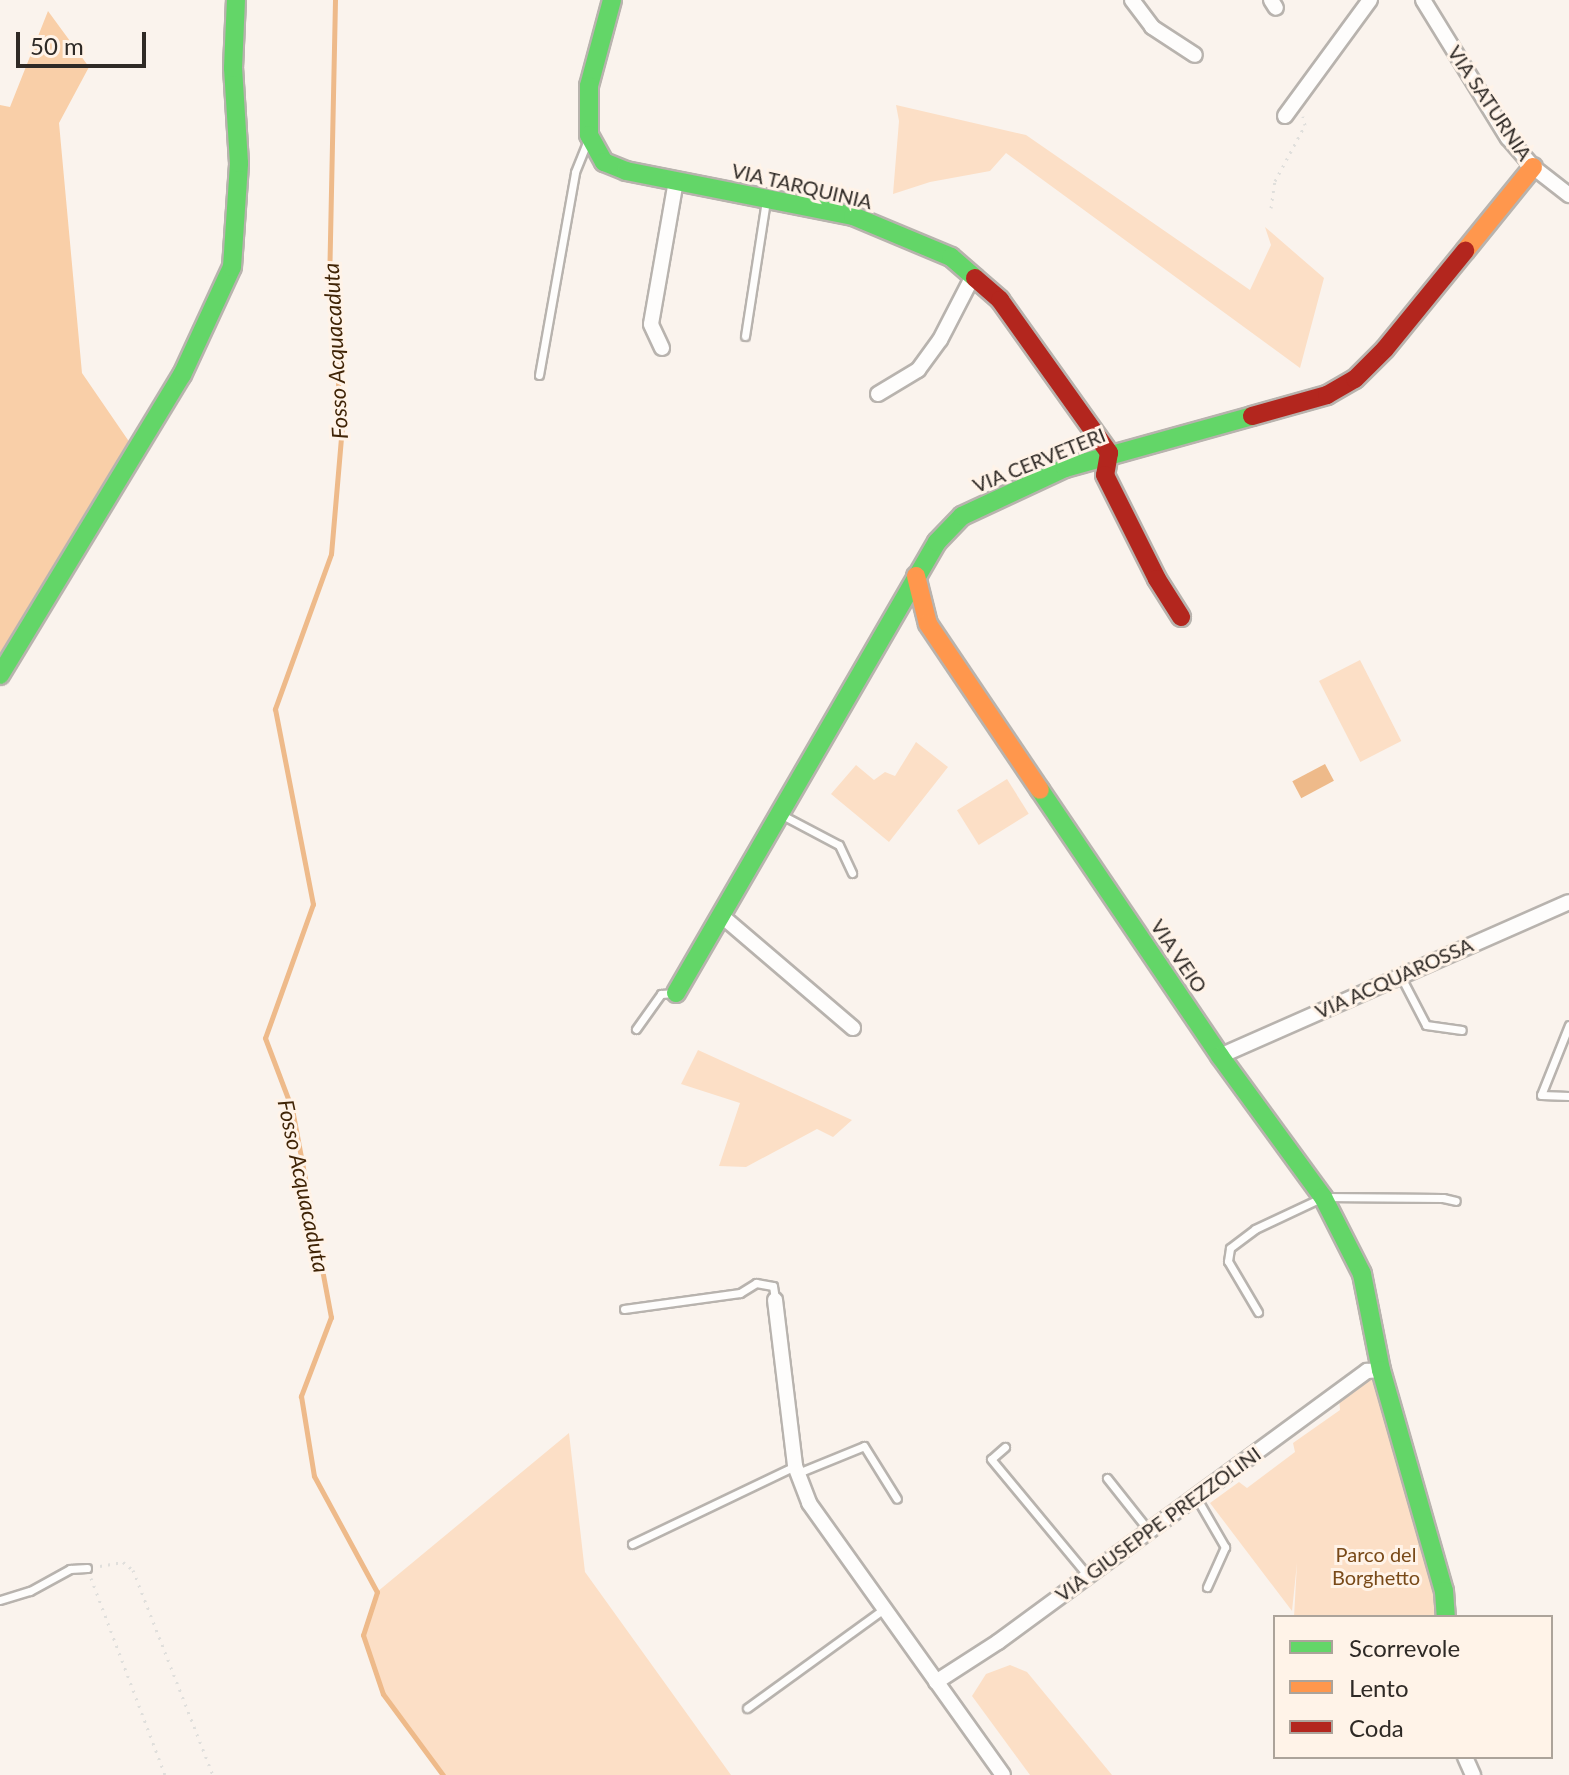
<!DOCTYPE html>
<style>
body{margin:0}
#map{position:relative;width:1569px;height:1775px;overflow:hidden;background:#faf3ed;font-family:Lato,sans-serif}
div>[style]{position:absolute}
[style*='--x']{left:calc(var(--x)*1px);top:calc(var(--y)*1px);width:calc(var(--w)*1px);rotate:calc(var(--a)*1deg)}
.green>*{inset:0;background:#fcdfc6;transform-origin:0 0}
.forest>*{inset:0;background:#f9cfa8}
.water>*{inset:0;background:#eeba8a;transform-origin:0 0}
.stream>*{height:5px;margin:-2.5px;padding:0 2.5px;transform-origin:2.5px;border-radius:2.5px;background:#eeba8a}
.path>*{height:3px;margin-top:-1.5px;transform-origin:0;background:repeating-linear-gradient(90deg,#e0dfdc 0 2px,transparent 0 8px)}
.roads{filter:drop-shadow(2px 0 #b8b3ae) drop-shadow(-2px 0 #b8b3ae) drop-shadow(0 2px #b8b3ae) drop-shadow(0 -2px #b8b3ae)}
.lane>*{height:7px;margin:-3.5px;padding:0 3.5px;transform-origin:3.5px;border-radius:3.5px;background:#fefdfc}
.street>*{height:14px;margin:-7px;padding:0 7px;transform-origin:7px;border-radius:7px;background:#fefdfc}
.fast>*{height:18px;margin:-9px;padding:0 9px;transform-origin:9px;border-radius:9px;background:#63d668}
.slow>*{height:18px;margin:-9px;padding:0 9px;transform-origin:9px;border-radius:9px;background:#ff974d}
.jam>*{height:18px;margin:-9px;padding:0 9px;transform-origin:9px;border-radius:9px;background:#b3261e}
span{translate:-50% -50%;white-space:nowrap;text-align:center;line-height:1.15;-webkit-text-stroke:6px #fff3e8;paint-order:stroke}
.street-label{font-size:20px;color:#2f2a26}
.park-label{font-size:20px;color:#794a19}
.water-label{font-size:22px;color:#402406;font-style:italic}
.legend{position:absolute;left:1273px;top:1615px;width:280px;height:144px;box-sizing:border-box;background:#fff3e8;border:2px solid #aca39a;margin:0;padding:10px 14px;list-style:none;font-size:24px;color:#2f2a26}
.legend li{display:flex;align-items:center;gap:16px;height:40px}
.legend b{width:40px;border:2px solid #aca39a}
.scale{position:absolute;left:16px;top:32px;width:130px;height:36px;box-sizing:border-box;border:4px solid #2f2a26;border-top:0;padding-left:10px;font-size:24px;line-height:28px;white-space:nowrap;color:#2f2a26;-webkit-text-stroke:6px #fff3e8;paint-order:stroke}
</style>
<div id="map">
<div class="green">
<div style="clip-path:polygon(896px 105px,1026px 135px,1250px 290px,1271px 245px,1265px 227px,1324px 278px,1300px 368px,1006px 153px,990px 171px,930px 182px,893px 194px,899px 121px)"></div>
<div style="left:1360px;top:660px;width:91px;height:46px;rotate:63deg"></div>
<div style="clip-path:polygon(916px 742px,948px 767px,889px 842px,831px 794px,856px 765px,874px 780px,885px 772px,895px 776px)"></div>
<div style="left:1007px;top:779px;width:41px;height:59px;rotate:58deg"></div>
<div style="clip-path:polygon(698px 1050px,852px 1120px,833px 1137px,817px 1129px,746px 1167px,719px 1166px,740px 1103px,681px 1084px)"></div>
<div style="clip-path:polygon(1378px 1375px,1437px 1591px,1440px 1617px,1294px 1617px,1297px 1563px,1292px 1611px,1210px 1503px,1239px 1482px,1247px 1488px,1295px 1452px,1293px 1443px,1340px 1410px,1339px 1395px,1360px 1379px)"></div>
<div style="clip-path:polygon(569px 1433px,585px 1572px,731px 1775px,443px 1775px,383px 1694px,363px 1635px,377px 1592px)"></div>
<div style="clip-path:polygon(1010px 1665px,1027px 1672px,1112px 1775px,1030px 1775px,972px 1696px,986px 1674px)"></div>
</div>
<div class="forest">
<div style="clip-path:polygon(48px 11px,89px 67px,59px 123px,82px 373px,130px 443px,0 675px,0 105px,10px 107px)"></div>
</div>
<div class="water">
<div style="left:1325px;top:764px;width:19px;height:37px;rotate:62deg"></div>
</div>
<div class="stream">
<div style="--x:335;--y:0;--w:286;--a:91.2"></div>
<div style="--x:329;--y:286;--w:141;--a:84.7"></div>
<div style="--x:342;--y:426;--w:128;--a:94.9"></div>
<div style="--x:331;--y:554;--w:165;--a:109.9"></div>
<div style="--x:275;--y:709;--w:199;--a:79"></div>
<div style="--x:313;--y:904;--w:142;--a:109.7"></div>
<div style="--x:265;--y:1038;--w:76;--a:69.2"></div>
<div style="--x:292;--y:1109;--w:212;--a:79.4"></div>
<div style="--x:331;--y:1317;--w:85;--a:110.8"></div>
<div style="--x:301;--y:1396;--w:81;--a:80.8"></div>
<div style="--x:314;--y:1476;--w:132;--a:61.5"></div>
<div style="--x:377;--y:1592;--w:45;--a:108"></div>
<div style="--x:363;--y:1635;--w:62;--a:71.3"></div>
<div style="--x:383;--y:1694;--w:101;--a:53.5"></div>
</div>
<div class="path">
<div style="--x:1271;--y:208;--w:27;--a:-82"></div>
<div style="--x:1275;--y:181;--w:64;--a:-61.8"></div>
<div style="--x:1305;--y:125;--w:9;--a:-103"></div>
<div style="--x:100;--y:1566;--w:23;--a:-10"></div>
<div style="--x:123;--y:1562;--w:13;--a:39"></div>
<div style="--x:133;--y:1570;--w:220;--a:68.7"></div>
<div style="--x:91;--y:1578;--w:210;--a:69.4"></div>
</div>
<div class="roads">
<div class="lane">
<div style="--x:745;--y:336;--w:138;--a:-81.2"></div>
<div style="--x:539;--y:375;--w:206;--a:-79.9"></div>
<div style="--x:575;--y:172;--w:35;--a:-68"></div>
<div style="--x:782;--y:815;--w:64;--a:27.8"></div>
<div style="--x:839;--y:845;--w:31;--a:65"></div>
<div style="--x:1401;--y:977;--w:54;--a:62.5"></div>
<div style="--x:1426;--y:1025;--w:36;--a:8"></div>
<div style="--x:1569;--y:1025;--w:75;--a:111.8"></div>
<div style="--x:1541;--y:1095;--w:28;--a:2"></div>
<div style="--x:636;--y:1029;--w:43;--a:-54.5"></div>
<div style="--x:661;--y:994;--w:13;--a:-4"></div>
<div style="--x:624;--y:1309;--w:117;--a:-7.9"></div>
<div style="--x:740;--y:1293;--w:19;--a:-32"></div>
<div style="--x:756;--y:1283;--w:17;--a:10"></div>
<div style="--x:773;--y:1286;--w:13;--a:81"></div>
<div style="--x:1258;--y:1312;--w:59;--a:-120.5"></div>
<div style="--x:1228;--y:1261;--w:13;--a:-81"></div>
<div style="--x:1230;--y:1248;--w:31;--a:-37"></div>
<div style="--x:1255;--y:1229;--w:75;--a:-25.2"></div>
<div style="--x:1323;--y:1197;--w:120;--a:0.5"></div>
<div style="--x:1443;--y:1198;--w:13;--a:13"></div>
<div style="--x:1005;--y:1447;--w:18;--a:139"></div>
<div style="--x:991;--y:1459;--w:152;--a:50.3"></div>
<div style="--x:798;--y:1473;--w:71;--a:-22.2"></div>
<div style="--x:864;--y:1446;--w:62;--a:58.1"></div>
<div style="--x:1107;--y:1478;--w:68;--a:51.6"></div>
<div style="--x:1196;--y:1497;--w:58;--a:59.9"></div>
<div style="--x:1225;--y:1547;--w:44;--a:114.2"></div>
<div style="--x:632;--y:1544;--w:181;--a:-25.6"></div>
<div style="--x:0;--y:1600;--w:31;--a:-17"></div>
<div style="--x:30;--y:1591;--w:46;--a:-28.8"></div>
<div style="--x:70;--y:1569;--w:17;--a:-3"></div>
<div style="--x:747;--y:1708;--w:169;--a:-35.9"></div>
</div>
<div class="street">
<div style="--x:1132;--y:0;--w:34;--a:53"></div>
<div style="--x:1152;--y:27;--w:51;--a:33.1"></div>
<div style="--x:1271;--y:0;--w:9;--a:58"></div>
<div style="--x:1423;--y:0;--w:162;--a:58.4"></div>
<div style="--x:1508;--y:138;--w:38;--a:49"></div>
<div style="--x:1533;--y:167;--w:46;--a:37.9"></div>
<div style="--x:1285;--y:116;--w:144;--a:-53.8"></div>
<div style="--x:662;--y:348;--w:26;--a:-115"></div>
<div style="--x:651;--y:324;--w:145;--a:-80.1"></div>
<div style="--x:878;--y:394;--w:47;--a:-31"></div>
<div style="--x:918;--y:370;--w:37;--a:-54"></div>
<div style="--x:940;--y:340;--w:72;--a:-62.7"></div>
<div style="--x:723;--y:917;--w:171;--a:40.5"></div>
<div style="--x:1220;--y:1056;--w:381;--a:-23.8"></div>
<div style="--x:775;--y:1300;--w:167;--a:83.1"></div>
<div style="--x:795;--y:1466;--w:40;--a:69"></div>
<div style="--x:809;--y:1503;--w:334;--a:54.5"></div>
<div style="--x:936;--y:1682;--w:74;--a:-32.8"></div>
<div style="--x:998;--y:1642;--w:458;--a:-36.3"></div>
<div style="--x:1367;--y:1371;--w:14;--a:-4"></div>
<div style="--x:1465;--y:1757;--w:20;--a:66"></div>
</div>
<div class="fast">
<div style="--x:612;--y:0;--w:89;--a:105"></div>
<div style="--x:589;--y:86;--w:49;--a:90"></div>
<div style="--x:589;--y:135;--w:31;--a:61"></div>
<div style="--x:604;--y:162;--w:24;--a:22"></div>
<div style="--x:626;--y:171;--w:231;--a:11.2"></div>
<div style="--x:853;--y:216;--w:106;--a:22.7"></div>
<div style="--x:951;--y:257;--w:32;--a:41"></div>
<div style="--x:0;--y:675;--w:351;--a:-58.8"></div>
<div style="--x:182;--y:375;--w:119;--a:-65.2"></div>
<div style="--x:232;--y:267;--w:104;--a:-86.1"></div>
<div style="--x:239;--y:163;--w:95;--a:-93.6"></div>
<div style="--x:233;--y:68;--w:68;--a:-87.5"></div>
<div style="--x:1040;--y:790;--w:321;--a:55.9"></div>
<div style="--x:1220;--y:1056;--w:175;--a:53.9"></div>
<div style="--x:1323;--y:1197;--w:86;--a:63.1"></div>
<div style="--x:1362;--y:1274;--w:98;--a:78.8"></div>
<div style="--x:1381;--y:1370;--w:230;--a:74.1"></div>
<div style="--x:1444;--y:1591;--w:26;--a:86"></div>
<div style="--x:676;--y:993;--w:521;--a:-59.94"></div>
<div style="--x:937;--y:542;--w:36;--a:-46"></div>
<div style="--x:962;--y:516;--w:114;--a:-25"></div>
<div style="--x:1065;--y:468;--w:194;--a:-15.5"></div>
</div>
<div class="slow">
<div style="--x:1465;--y:251;--w:108;--a:-51"></div>
<div style="--x:916;--y:576;--w:49;--a:76"></div>
<div style="--x:928;--y:624;--w:200;--a:56"></div>
</div>
<div class="jam">
<div style="--x:975;--y:278;--w:33;--a:41"></div>
<div style="--x:1000;--y:300;--w:188;--a:54.5"></div>
<div style="--x:1109;--y:453;--w:22;--a:100"></div>
<div style="--x:1105;--y:475;--w:116;--a:63.4"></div>
<div style="--x:1157;--y:579;--w:45;--a:57.7"></div>
<div style="--x:1252;--y:416;--w:78;--a:-15.6"></div>
<div style="--x:1327;--y:395;--w:32;--a:-30"></div>
<div style="--x:1355;--y:379;--w:42;--a:-45"></div>
<div style="--x:1385;--y:349;--w:127;--a:-50.8"></div>
</div>
</div>
<div class="street-label">
<span style="left:1490px;top:103px;rotate:56deg">VIA SATURNIA</span>
<span style="left:802px;top:186px;rotate:13deg">VIA TARQUINIA</span>
<span style="left:1039px;top:460px;rotate:-22deg">VIA CERVETERI</span>
<span style="left:1179px;top:956px;rotate:56deg">VIA VEIO</span>
<span style="left:1394px;top:978px;rotate:-24deg">VIA ACQUAROSSA</span>
<span style="left:1158px;top:1524px;rotate:-36deg">VIA GIUSEPPE PREZZOLINI</span>
</div>
<div class="park-label">
<span style="left:1376px;top:1566px">Parco del<br>Borghetto</span>
</div>
<div class="water-label">
<span style="left:335px;top:351px;rotate:-93deg">Fosso Acquacaduta</span>
<span style="left:304px;top:1186px;rotate:78deg">Fosso Acquacaduta</span>
</div>
<ul class="legend">
<li><b style="height:10px;background:#63d668"></b>Scorrevole</li>
<li><b style="height:10px;background:#ff974d"></b>Lento</li>
<li><b style="height:10px;background:#b3261e"></b>Coda</li>
</ul>
<div class="scale">50 m</div>
</div>
